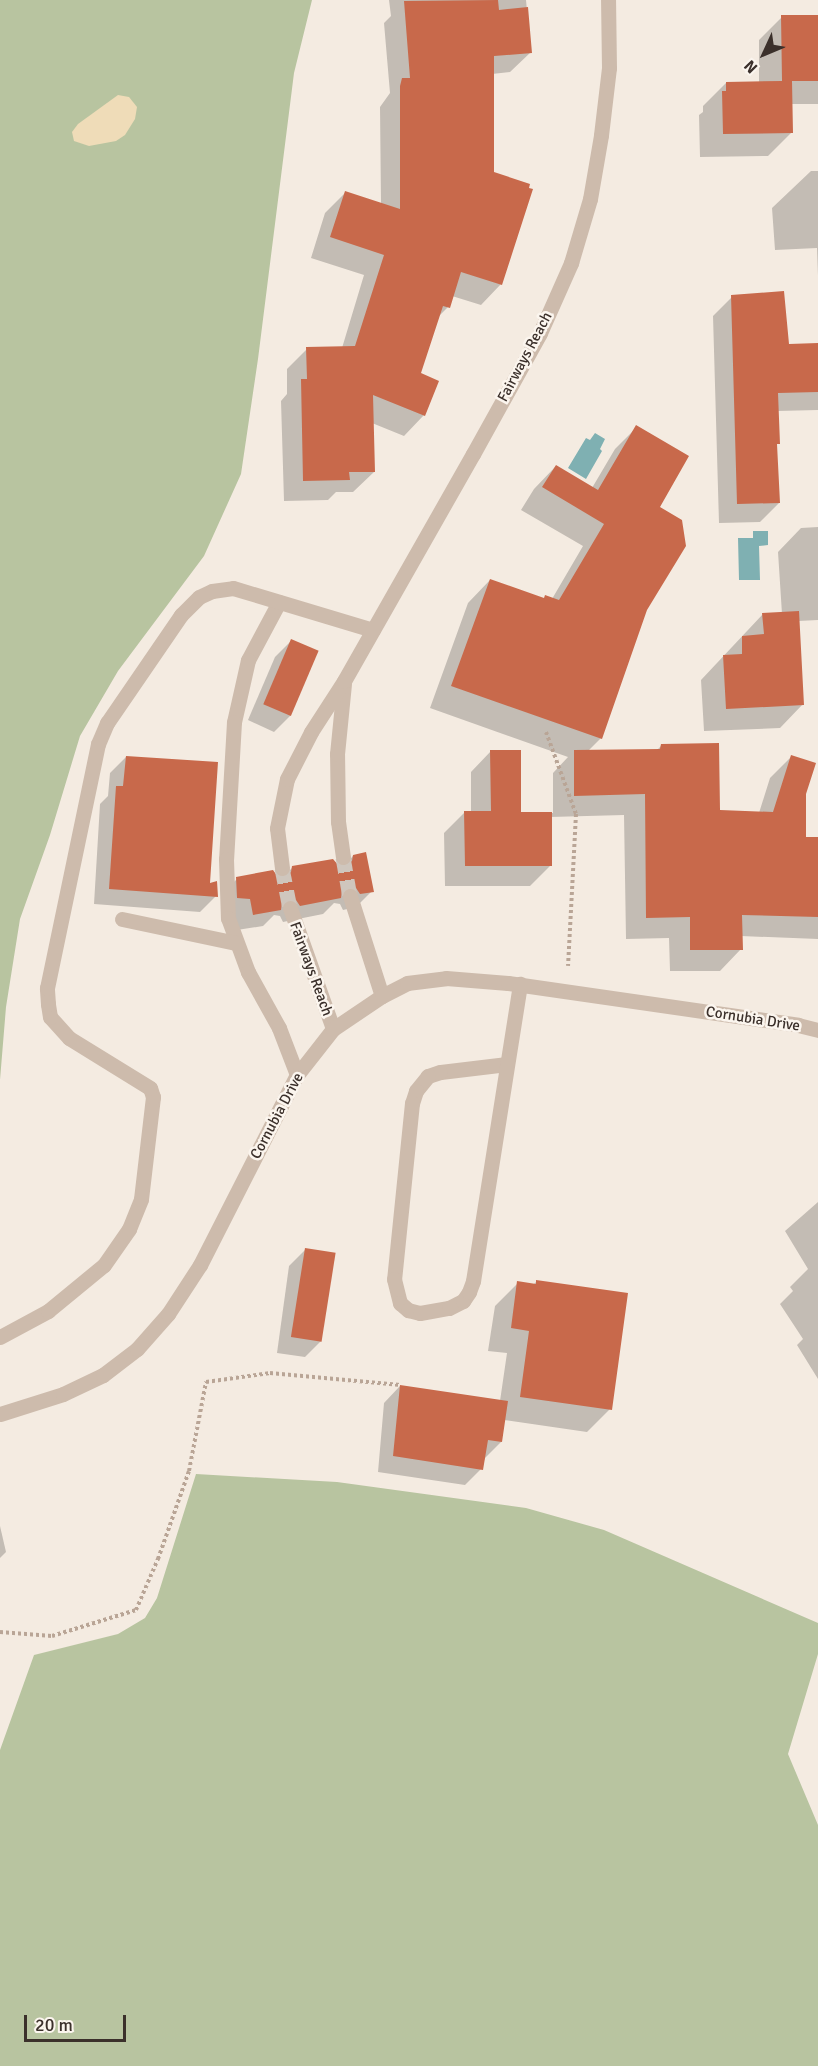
<!DOCTYPE html>
<style>
body{margin:0}
#map{position:relative;width:818px;height:2066px;overflow:hidden;background:#f4ebe1;font-family:Signika,sans-serif}
div>[style]{position:absolute}
[style*='--x']{left:calc(var(--x)*1px);top:calc(var(--y)*1px);width:calc(var(--w)*1px);rotate:calc(var(--a)*1deg)}
.green>*{inset:0;background:#b8c4a0}
.sand>*{inset:0;background:#efdcb8}
.water>*{inset:0;background:#7fb0b2}
.shadow>*{inset:0;background:#0003}
.building>*{inset:0;background:#c8694b;transform-origin:0 0}
.minor-tunnel>*{height:15px;margin-top:-7.5px;transform-origin:0;background:repeating-linear-gradient(90deg,#cfc6bd 0 15px,transparent 0 23px)}
.path>*{height:4px;margin-top:-2px;transform-origin:0;background:repeating-linear-gradient(90deg,#b9a596 0 3px,transparent 0 6px)}
.service>*{height:15px;margin:-7.5px;padding:0 7.5px;transform-origin:7.5px;border-radius:7.5px;background:#cdbbac}
.minor>*{height:15px;margin:-7.5px;padding:0 7.5px;transform-origin:7.5px;border-radius:7.5px;background:#cdbbac}
span{translate:-50% -50%;white-space:nowrap;text-align:center;line-height:1.15;-webkit-text-stroke:5px #fbf5ee;paint-order:stroke}
.street-label{font-size:15px;color:#3b302b}
.north{position:absolute;left:734px;top:24px;width:60px;height:60px;-webkit-text-stroke:4px #fbf5ee;paint-order:stroke;rotate:226deg;font-size:16px;font-weight:700;line-height:24px;text-align:center;color:#3b302b}
.north::after{content:'';display:block;margin:auto;width:21px;height:27px;background:#3b302b;clip-path:polygon(50% 0,100% 100%,50% 72%,0 100%)}
.scale{position:absolute;left:24px;top:2015px;width:102px;height:27px;box-sizing:border-box;border:3px solid #3b302b;border-top:0;padding-left:8px;font-size:18px;line-height:21px;white-space:nowrap;color:#3b302b;-webkit-text-stroke:4px #fbf5ee;paint-order:stroke}
</style>
<div id="map">
<div class="green">
<div style="clip-path:polygon(0 0,312px 0,294px 73px,258px 359px,241px 474px,204px 556px,118px 671px,80px 736px,50px 835px,20px 919px,6px 1007px,0 1080px)"></div>
<div style="clip-path:polygon(196px 1474px,337px 1482px,526px 1508px,604px 1530px,818px 1623px,818px 1654px,788px 1754px,818px 1825px,818px 2066px,0 2066px,0 1750px,34px 1655px,118px 1634px,145px 1618px,157px 1598px)"></div>
</div>
<div class="sand">
<div style="clip-path:polygon(118px 95px,129px 97px,137px 107px,135px 119px,125px 135px,116px 141px,89px 146px,74px 141px,72px 132px,78px 124px)"></div>
</div>
<div class="water">
<div style="clip-path:polygon(595px 433px,605px 439px,600px 449px,602px 451px,586px 479px,568px 468px,586px 438px,590px 440px)"></div>
<div style="clip-path:polygon(753px 531px,768px 531px,768px 545px,759px 546px,760px 580px,739px 580px,738px 538px,753px 538px)"></div>
</div>
<div class="shadow">
<div style="clip-path:polygon(389px 0,526px 0,531px 52px,510px 72px,492px 74px,493px 173px,501px 284px,481px 305px,452px 296px,448px 307px,437px 318px,419px 374px,424px 415px,404px 436px,372px 423px,374px 472px,353px 492px,336px 492px,328px 500px,284px 501px,281px 401px,287px 394px,287px 369px,307px 349px,342px 348px,364px 275px,311px 258px,325px 213px,345px 193px,381px 204px,380px 107px,390px 93px,384px 23px,391px 16px)"></div>
<div style="clip-path:polygon(818px 16px,818px 104px,791px 104px,791px 133px,768px 156px,700px 157px,699px 115px,703px 112px,703px 106px,726px 83px,759px 83px,759px 40px,782px 17px)"></div>
<div style="clip-path:polygon(811px 171px,818px 171px,818px 276px,817px 248px,775px 250px,772px 208px)"></div>
<div style="clip-path:polygon(732px 297px,787px 345px,818px 344px,818px 410px,777px 411px,778px 443px,776px 446px,779px 503px,760px 522px,719px 523px,713px 316px)"></div>
<div style="clip-path:polygon(637px 427px,658px 507px,646px 610px,601px 738px,588px 751px,656px 751px,662px 745px,719px 812px,759px 813px,770px 778px,791px 757px,805px 793px,804px 838px,818px 839px,818px 939px,741px 936px,741px 949px,720px 971px,670px 971px,669px 938px,626px 939px,624px 815px,550px 817px,551px 865px,530px 886px,445px 886px,444px 833px,465px 812px,471px 812px,471px 772px,491px 751px,519px 813px,553px 813px,553px 773px,568px 757px,430px 708px,468px 603px,490px 580px,543px 599px,552px 599px,583px 546px,521px 510px,534px 489px,556px 466px,592px 488px,615px 449px)"></div>
<div style="clip-path:polygon(818px 527px,818px 620px,798px 621px,803px 704px,780px 728px,704px 731px,701px 680px,763px 614px,782px 614px,778px 552px,801px 528px)"></div>
<div style="clip-path:polygon(291px 641px,290px 716px,274px 732px,248px 720px,275px 657px)"></div>
<div style="clip-path:polygon(126px 757px,216px 896px,200px 912px,94px 904px,100px 804px,108px 796px,110px 773px)"></div>
<div style="clip-path:polygon(353px 856px,372px 891px,356px 907px,343px 910px,340px 904px,334px 903px,323px 914px,283px 922px,280px 916px,274px 915px,263px 926px,237px 930px,221px 895px,237px 879px,281px 879px,292px 868px,342px 868px)"></div>
<div style="clip-path:polygon(818px 1202px,818px 1379px,797px 1345px,803px 1339px,780px 1304px,793px 1291px,790px 1287px,808px 1269px,785px 1231px)"></div>
<div style="clip-path:polygon(305px 1250px,321px 1341px,305px 1357px,277px 1353px,289px 1266px)"></div>
<div style="clip-path:polygon(537px 1281px,610px 1409px,587px 1432px,504px 1420px,501px 1442px,485px 1458px,481px 1469px,465px 1485px,378px 1472px,384px 1403px,400px 1386px,500px 1401px,507px 1353px,488px 1351px,495px 1306px,518px 1283px,533px 1285px)"></div>
<div style="clip-path:polygon(0 1526px,6px 1552px,0 1558px)"></div>
</div>
<div class="building">
<div style="clip-path:polygon(498px 0,499px 10px,528px 7px,532px 53px,494px 56px,494px 172px,530px 184px,529px 188px,533px 189px,502px 285px,461px 272px,450px 308px,443px 306px,421px 373px,439px 381px,425px 416px,373px 395px,375px 472px,349px 472px,350px 480px,303px 481px,301px 379px,307px 379px,306px 347px,355px 346px,384px 255px,330px 237px,345px 191px,400px 209px,400px 86px,402px 78px,410px 78px,404px 1px)"></div>
<div style="clip-path:polygon(781px 15px,818px 15px,818px 81px,792px 81px,793px 133px,723px 134px,722px 91px,726px 91px,726px 82px,782px 81px)"></div>
<div style="clip-path:polygon(784px 291px,789px 344px,818px 343px,818px 392px,778px 393px,780px 444px,777px 444px,780px 503px,737px 504px,731px 295px)"></div>
<div style="clip-path:polygon(636px 425px,689px 456px,660px 507px,682px 520px,686px 546px,647px 610px,602px 739px,451px 686px,490px 579px,544px 598px,545px 595px,559px 600px,604px 524px,542px 487px,556px 465px,598px 490px)"></div>
<div style="clip-path:polygon(799px 611px,804px 705px,726px 709px,723px 655px,742px 654px,742px 636px,764px 634px,762px 613px)"></div>
<div style="left:291px;top:639px;width:30px;height:71px;rotate:23deg"></div>
<div style="clip-path:polygon(719px 743px,720px 810px,773px 812px,791px 755px,816px 763px,806px 794px,806px 837px,818px 837px,818px 917px,742px 915px,743px 950px,690px 950px,690px 917px,646px 918px,645px 794px,574px 796px,574px 750px,660px 749px,661px 744px)"></div>
<div style="clip-path:polygon(490px 750px,521px 750px,521px 812px,552px 812px,552px 866px,465px 866px,464px 811px,491px 811px)"></div>
<div style="clip-path:polygon(126px 756px,218px 762px,210px 883px,217px 881px,218px 897px,109px 889px,116px 786px,123px 786px)"></div>
<div style="clip-path:polygon(366px 852px,374px 892px,360px 894px,356px 888px,348px 887px,342px 890px,341px 898px,300px 906px,296px 900px,287px 899px,282px 902px,281px 910px,253px 915px,250px 899px,237px 898px,236px 877px,273px 870px,278px 877px,284px 878px,291px 872px,292px 866px,333px 859px,339px 866px,345px 866px,352px 861px,353px 855px)"></div>
<div style="left:305px;top:1248px;width:31px;height:90px;rotate:9deg"></div>
<div style="clip-path:polygon(536px 1280px,628px 1293px,612px 1410px,520px 1397px,529px 1331px,511px 1328px,517px 1281px,536px 1284px)"></div>
<div style="clip-path:polygon(400px 1385px,508px 1401px,502px 1442px,488px 1440px,483px 1470px,393px 1456px)"></div>
</div>
<div class="minor-tunnel">
<div style="--x:343;--y:857;--w:40;--a:80"></div>
<div style="--x:282;--y:868;--w:41;--a:78.7"></div>
</div>
<div class="path">
<div style="--x:546;--y:732;--w:87;--a:69.9"></div>
<div style="--x:576;--y:814;--w:152;--a:93"></div>
<div style="--x:0;--y:1632;--w:52;--a:4.4"></div>
<div style="--x:52;--y:1636;--w:88;--a:-17.2"></div>
<div style="--x:136;--y:1610;--w:56;--a:-66.7"></div>
<div style="--x:158;--y:1559;--w:93;--a:-70.6"></div>
<div style="--x:189;--y:1471;--w:91;--a:-79.2"></div>
<div style="--x:206;--y:1382;--w:65;--a:-8"></div>
<div style="--x:270;--y:1373;--w:131;--a:5.3"></div>
</div>
<div class="service">
<div style="--x:279;--y:602;--w:66;--a:118.1"></div>
<div style="--x:248;--y:660;--w:64;--a:102.7"></div>
<div style="--x:234;--y:722;--w:137;--a:93.3"></div>
<div style="--x:226;--y:859;--w:59;--a:88.1"></div>
<div style="--x:228;--y:918;--w:58;--a:69.7"></div>
<div style="--x:248;--y:972;--w:64;--a:61"></div>
<div style="--x:279;--y:1028;--w:50;--a:69"></div>
<div style="--x:122;--y:919;--w:116;--a:11.9"></div>
<div style="--x:507;--y:1064;--w:67;--a:173.2"></div>
<div style="--x:440;--y:1072;--w:13;--a:162"></div>
<div style="--x:428;--y:1076;--w:19;--a:129"></div>
<div style="--x:416;--y:1091;--w:13;--a:108"></div>
<div style="--x:412;--y:1103;--w:177;--a:95.8"></div>
<div style="--x:394;--y:1279;--w:25;--a:76"></div>
<div style="--x:400;--y:1303;--w:11;--a:41"></div>
<div style="--x:408;--y:1310;--w:12;--a:14"></div>
<div style="--x:420;--y:1313;--w:29;--a:-10"></div>
<div style="--x:449;--y:1308;--w:16;--a:-27"></div>
<div style="--x:463;--y:1301;--w:11;--a:-56"></div>
<div style="--x:469;--y:1292;--w:12;--a:-70"></div>
<div style="--x:473;--y:1281;--w:301;--a:-81"></div>
<div style="--x:0;--y:1337;--w:55;--a:-28.4"></div>
<div style="--x:48;--y:1311;--w:72;--a:-39.4"></div>
<div style="--x:104;--y:1265;--w:44;--a:-55.2"></div>
<div style="--x:129;--y:1229;--w:32;--a:-68"></div>
<div style="--x:141;--y:1199;--w:103;--a:-83.3"></div>
<div style="--x:153;--y:1097;--w:9;--a:-108"></div>
<div style="--x:150;--y:1088;--w:95;--a:-148.3"></div>
<div style="--x:69;--y:1038;--w:28;--a:-132"></div>
<div style="--x:50;--y:1017;--w:13;--a:-99"></div>
<div style="--x:48;--y:1004;--w:16;--a:-94"></div>
<div style="--x:47;--y:988;--w:249;--a:-78.2"></div>
<div style="--x:98;--y:744;--w:23;--a:-67"></div>
<div style="--x:107;--y:723;--w:131;--a:-55.6"></div>
<div style="--x:181;--y:615;--w:25;--a:-45"></div>
<div style="--x:199;--y:597;--w:14;--a:-25"></div>
<div style="--x:212;--y:591;--w:21;--a:-8"></div>
<div style="--x:233;--y:588;--w:146;--a:16.7"></div>
</div>
<div class="minor">
<div style="--x:343;--y:857;--w:35;--a:-98"></div>
<div style="--x:338;--y:822;--w:68;--a:-90.8"></div>
<div style="--x:337;--y:754;--w:70;--a:-84.3"></div>
<div style="--x:282;--y:868;--w:40;--a:-97.1"></div>
<div style="--x:277;--y:828;--w:50;--a:-78.5"></div>
<div style="--x:287;--y:779;--w:53;--a:-62.9"></div>
<div style="--x:311;--y:732;--w:61;--a:-57.1"></div>
<div style="--x:344;--y:681;--w:261;--a:-60.4"></div>
<div style="--x:473;--y:454;--w:138;--a:-61"></div>
<div style="--x:540;--y:333;--w:77;--a:-66.1"></div>
<div style="--x:571;--y:263;--w:67;--a:-73.5"></div>
<div style="--x:590;--y:199;--w:65;--a:-80.2"></div>
<div style="--x:601;--y:135;--w:67;--a:-83.2"></div>
<div style="--x:609;--y:68;--w:68;--a:-90.8"></div>
<div style="--x:350;--y:896;--w:105;--a:72.3"></div>
<div style="--x:290;--y:908;--w:128;--a:70.4"></div>
<div style="--x:0;--y:1414;--w:66;--a:-17.6"></div>
<div style="--x:63;--y:1394;--w:44;--a:-25.4"></div>
<div style="--x:103;--y:1375;--w:43;--a:-37.4"></div>
<div style="--x:137;--y:1349;--w:47;--a:-48.5"></div>
<div style="--x:168;--y:1314;--w:59;--a:-56.9"></div>
<div style="--x:200;--y:1265;--w:213;--a:-63"></div>
<div style="--x:297;--y:1075;--w:58;--a:-52"></div>
<div style="--x:333;--y:1029;--w:59;--a:-34"></div>
<div style="--x:382;--y:996;--w:28;--a:-27"></div>
<div style="--x:407;--y:983;--w:39;--a:-7"></div>
<div style="--x:446;--y:978;--w:62;--a:4.6"></div>
<div style="--x:508;--y:983;--w:293;--a:8.2"></div>
<div style="--x:798;--y:1025;--w:21;--a:14"></div>
</div>
<div class="street-label">
<span style="left:525px;top:357px;rotate:-62deg">Fairways Reach</span>
<span style="left:311px;top:969px;rotate:70deg">Fairways Reach</span>
<span style="left:753px;top:1019px;rotate:9deg">Cornubia Drive</span>
<span style="left:277px;top:1116px;rotate:-62deg">Cornubia Drive</span>
</div>
<div class="north">N</div>
<div class="scale">20 m</div>
</div>
